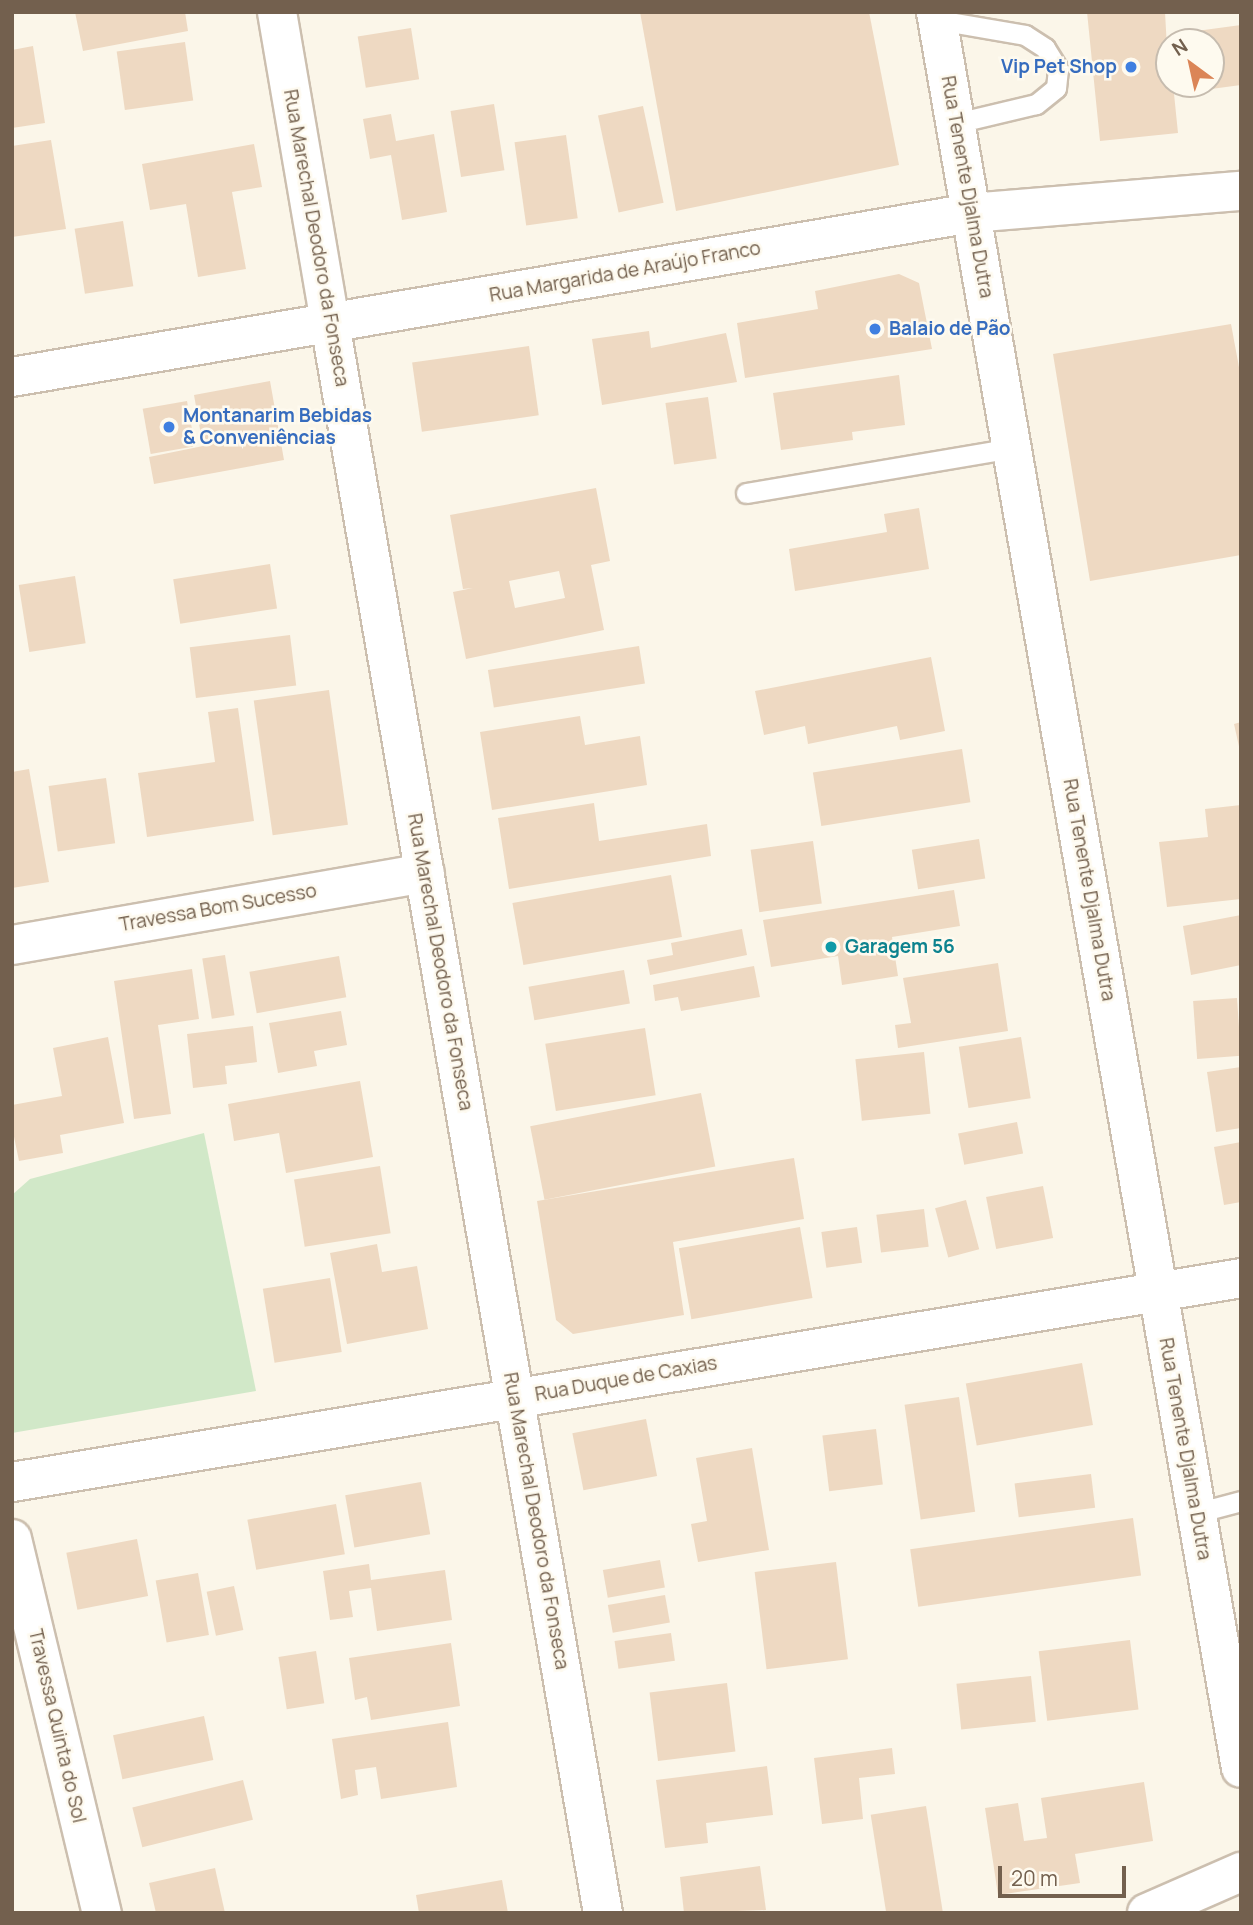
<!DOCTYPE html>
<meta charset="utf-8">
<style>
body{margin:0}
#map{position:relative;width:1253px;height:1925px;overflow:hidden;background:#fbf6e9;font-family:Manrope,sans-serif}
div>[style]{position:absolute}
[style*='--x']{left:calc(var(--x)*1px);top:calc(var(--y)*1px);width:calc(var(--w)*1px);rotate:calc(var(--a)*1deg)}
.green>*{inset:0;background:#d1e8c8}
.building>*{inset:0;background:#eed9c2;transform-origin:0 0}
.roads{filter:drop-shadow(2px 0 #ccbfaf) drop-shadow(-2px 0 #ccbfaf) drop-shadow(0 2px #ccbfaf) drop-shadow(0 -2px #ccbfaf)}
.lane>*{height:19px;margin:-9.5px;padding:0 9.5px;transform-origin:9.5px;border-radius:9.5px;background:#fff}
.street>*{height:38px;margin:-19px;padding:0 19px;transform-origin:19px;border-radius:19px;background:#fff}
.secondary>*{height:38px;margin:-19px;padding:0 19px;transform-origin:19px;border-radius:19px;background:#fff}
.dots>*{width:19px;height:19px;translate:-50% -50%;box-sizing:border-box;border:4px solid #fefaef;border-radius:50%}
span{translate:-50% -50%;white-space:nowrap;text-align:center;line-height:1.15;-webkit-text-stroke:5px #fefaef;paint-order:stroke}
.shop-label{font-size:19px;color:#366cbe;font-weight:700}
.right{translate:-100% -50%;text-align:right}
.left{translate:0 -50%;text-align:left}
.street-label{font-size:19px;color:#73604e}
.culture-label{font-size:19px;color:#0d838f;font-weight:700}
.frame{position:absolute;inset:0;border:14px solid #73604e;pointer-events:none}
.north{position:absolute;left:1155px;top:28px;width:70px;height:70px;box-sizing:border-box;background:#fefaef;border:2px solid #c6bcaf;border-radius:50%;rotate:327deg;font-size:19px;font-weight:700;line-height:28px;text-align:center;color:#73604e}
.north::after{content:'';display:block;margin:auto;width:24px;height:32px;background:#db8557;clip-path:polygon(50% 0,100% 100%,50% 72%,0 100%)}
.scale{position:absolute;left:998px;top:1866px;width:128px;height:32px;box-sizing:border-box;border:4px solid #73604e;border-top:0;padding-left:9px;font-size:21px;line-height:24px;white-space:nowrap;color:#73604e;-webkit-text-stroke:5px #fefaef;paint-order:stroke}
</style>
<div id="map">
<div class="green">
<div style="clip-path:polygon(204px 1133px,256px 1391px,12px 1433px,12px 1195px,30px 1179px)"></div>
</div>
<div class="building">
<div style="clip-path:polygon(75px 12px,185px 12px,188px 31px,83px 51px)"></div>
<div style="clip-path:polygon(640px 12px,869px 12px,899px 165px,676px 211px)"></div>
<div style="clip-path:polygon(1087px 12px,1165px 12px,1169px 84px,1173px 84px,1178px 133px,1100px 141px)"></div>
<div style="clip-path:polygon(1241px 25px,1241px 85px,1196px 91px,1195px 84px,1211px 84px,1211px 42px,1190px 42px,1189px 32px)"></div>
<div style="left:411px;top:28px;width:52px;height:54px;rotate:81deg"></div>
<div style="left:185px;top:42px;width:59px;height:69px;rotate:82deg"></div>
<div style="clip-path:polygon(33px 46px,45px 123px,12px 128px,12px 50px)"></div>
<div style="left:494px;top:104px;width:67px;height:44px;rotate:81deg"></div>
<div style="left:643px;top:106px;width:99px;height:46px;rotate:78deg"></div>
<div style="clip-path:polygon(391px 114px,396px 141px,434px 134px,447px 212px,402px 220px,391px 155px,370px 159px,363px 119px)"></div>
<div style="left:566px;top:135px;width:84px;height:52px;rotate:82deg"></div>
<div style="clip-path:polygon(51px 140px,66px 229px,12px 237px,12px 146px)"></div>
<div style="clip-path:polygon(254px 144px,262px 187px,232px 192px,246px 269px,198px 277px,186px 204px,150px 210px,142px 164px)"></div>
<div style="left:123px;top:221px;width:66px;height:49px;rotate:81deg"></div>
<div style="clip-path:polygon(899px 274px,919px 283px,932px 349px,745px 378px,737px 323px,818px 309px,815px 291px)"></div>
<div style="clip-path:polygon(1231px 324px,1241px 378px,1241px 555px,1090px 581px,1053px 354px)"></div>
<div style="clip-path:polygon(649px 331px,651px 348px,726px 333px,737px 382px,602px 405px,592px 339px)"></div>
<div style="left:529px;top:346px;width:70px;height:118px;rotate:82deg"></div>
<div style="clip-path:polygon(899px 375px,905px 425px,852px 432px,853px 440px,781px 450px,773px 393px)"></div>
<div style="clip-path:polygon(270px 381px,284px 460px,154px 484px,149px 457px,203px 446px,194px 395px)"></div>
<div style="left:708px;top:397px;width:62px;height:43px;rotate:82deg"></div>
<div style="left:187px;top:401px;width:46px;height:45px;rotate:80deg"></div>
<div style="clip-path:polygon(evenodd,596px 488px,610px 561px,591px 565px,604px 630px,466px 659px,453px 592px,473px 588px,463px 589px,450px 515px,596px 488px,559px 571px,565px 598px,515px 608px,509px 581px,559px 571px)"></div>
<div style="clip-path:polygon(919px 508px,929px 569px,795px 591px,789px 549px,887px 532px,884px 514px)"></div>
<div style="left:270px;top:564px;width:45px;height:98px;rotate:81deg"></div>
<div style="left:75px;top:576px;width:68px;height:57px;rotate:81deg"></div>
<div style="left:290px;top:635px;width:51px;height:101px;rotate:83deg"></div>
<div style="left:639px;top:646px;width:38px;height:153px;rotate:81deg"></div>
<div style="clip-path:polygon(931px 657px,945px 731px,900px 740px,897px 726px,808px 744px,805px 726px,764px 735px,755px 691px)"></div>
<div style="left:329px;top:690px;width:136px;height:76px;rotate:82deg"></div>
<div style="clip-path:polygon(238px 708px,254px 821px,147px 837px,138px 773px,215px 762px,208px 712px)"></div>
<div style="clip-path:polygon(580px 716px,585px 745px,640px 736px,647px 785px,492px 810px,480px 732px)"></div>
<div style="clip-path:polygon(1241px 722px,1241px 751px,1240px 751px,1234px 724px)"></div>
<div style="left:962px;top:749px;width:54px;height:151px;rotate:81deg"></div>
<div style="clip-path:polygon(29px 769px,49px 882px,12px 888px,12px 772px)"></div>
<div style="left:106px;top:778px;width:66px;height:58px;rotate:82deg"></div>
<div style="clip-path:polygon(594px 803px,599px 841px,707px 824px,711px 856px,509px 889px,498px 818px)"></div>
<div style="clip-path:polygon(1241px 805px,1241px 899px,1167px 907px,1159px 842px,1208px 837px,1205px 809px)"></div>
<div style="left:979px;top:839px;width:40px;height:68px;rotate:81deg"></div>
<div style="left:813px;top:841px;width:63px;height:63px;rotate:82deg"></div>
<div style="left:671px;top:875px;width:63px;height:161px;rotate:80deg"></div>
<div style="clip-path:polygon(954px 890px,960px 926px,892px 937px,898px 976px,842px 985px,838px 956px,771px 967px,763px 920px)"></div>
<div style="clip-path:polygon(1241px 915px,1241px 965px,1191px 975px,1183px 926px)"></div>
<div style="clip-path:polygon(742px 929px,747px 955px,650px 975px,647px 960px,673px 955px,671px 943px)"></div>
<div style="left:225px;top:955px;width:61px;height:23px;rotate:81deg"></div>
<div style="left:339px;top:956px;width:42px;height:91px;rotate:80deg"></div>
<div style="clip-path:polygon(998px 963px,1008px 1031px,898px 1048px,895px 1025px,911px 1023px,903px 978px)"></div>
<div style="clip-path:polygon(754px 966px,760px 997px,681px 1011px,678px 997px,655px 1001px,653px 985px)"></div>
<div style="clip-path:polygon(192px 969px,199px 1019px,158px 1025px,171px 1114px,134px 1119px,114px 981px)"></div>
<div style="left:624px;top:970px;width:34px;height:97px;rotate:80deg"></div>
<div style="left:1237px;top:998px;width:58px;height:44px;rotate:86deg"></div>
<div style="clip-path:polygon(341px 1011px,347px 1045px,314px 1051px,317px 1066px,278px 1073px,269px 1023px)"></div>
<div style="clip-path:polygon(253px 1026px,257px 1062px,225px 1066px,227px 1084px,193px 1088px,187px 1034px)"></div>
<div style="left:645px;top:1028px;width:68px;height:101px;rotate:81deg"></div>
<div style="clip-path:polygon(108px 1037px,124px 1123px,60px 1135px,63px 1153px,19px 1161px,12px 1127px,12px 1105px,62px 1096px,53px 1048px)"></div>
<div style="left:1021px;top:1037px;width:62px;height:63px;rotate:81deg"></div>
<div style="left:924px;top:1052px;width:62px;height:69px;rotate:84deg"></div>
<div style="clip-path:polygon(1241px 1067px,1241px 1128px,1216px 1132px,1207px 1072px)"></div>
<div style="clip-path:polygon(360px 1081px,373px 1157px,286px 1173px,279px 1133px,234px 1141px,228px 1104px)"></div>
<div style="left:701px;top:1093px;width:75px;height:174px;rotate:79deg"></div>
<div style="left:1017px;top:1122px;width:32px;height:60px;rotate:79deg"></div>
<div style="clip-path:polygon(1241px 1142px,1241px 1202px,1224px 1205px,1214px 1147px)"></div>
<div style="clip-path:polygon(794px 1158px,804px 1219px,673px 1242px,684px 1315px,573px 1334px,556px 1320px,537px 1201px)"></div>
<div style="left:380px;top:1166px;width:68px;height:87px;rotate:81deg"></div>
<div style="left:1043px;top:1186px;width:53px;height:58px;rotate:79deg"></div>
<div style="left:966px;top:1200px;width:51px;height:32px;rotate:75deg"></div>
<div style="left:924px;top:1209px;width:38px;height:48px;rotate:83deg"></div>
<div style="left:800px;top:1227px;width:72px;height:123px;rotate:80deg"></div>
<div style="left:857px;top:1227px;width:36px;height:36px;rotate:82deg"></div>
<div style="clip-path:polygon(377px 1244px,382px 1272px,417px 1266px,428px 1329px,347px 1344px,330px 1253px)"></div>
<div style="left:330px;top:1278px;width:75px;height:68px;rotate:81deg"></div>
<div style="left:1082px;top:1363px;width:63px;height:118px;rotate:80deg"></div>
<div style="left:959px;top:1397px;width:116px;height:55px;rotate:82deg"></div>
<div style="left:646px;top:1419px;width:58px;height:75px;rotate:79deg"></div>
<div style="left:876px;top:1429px;width:56px;height:54px;rotate:83deg"></div>
<div style="clip-path:polygon(752px 1448px,769px 1550px,698px 1562px,691px 1524px,707px 1521px,696px 1458px)"></div>
<div style="left:1091px;top:1474px;width:34px;height:77px;rotate:83deg"></div>
<div style="left:421px;top:1482px;width:53px;height:77px;rotate:80deg"></div>
<div style="left:336px;top:1504px;width:51px;height:90px;rotate:80deg"></div>
<div style="left:1133px;top:1518px;width:58px;height:225px;rotate:82deg"></div>
<div style="left:137px;top:1539px;width:58px;height:72px;rotate:79deg"></div>
<div style="left:660px;top:1560px;width:28px;height:58px;rotate:80deg"></div>
<div style="left:836px;top:1562px;width:98px;height:82px;rotate:83deg"></div>
<div style="clip-path:polygon(369px 1564px,371px 1580px,445px 1570px,452px 1620px,377px 1631px,371px 1588px,349px 1591px,353px 1617px,330px 1620px,323px 1571px)"></div>
<div style="left:198px;top:1573px;width:63px;height:43px;rotate:80deg"></div>
<div style="left:234px;top:1586px;width:45px;height:28px;rotate:78deg"></div>
<div style="left:665px;top:1595px;width:28px;height:58px;rotate:80deg"></div>
<div style="left:671px;top:1633px;width:28px;height:57px;rotate:82deg"></div>
<div style="left:1130px;top:1640px;width:70px;height:92px;rotate:83deg"></div>
<div style="clip-path:polygon(451px 1643px,460px 1706px,371px 1720px,367px 1697px,355px 1700px,349px 1658px)"></div>
<div style="left:316px;top:1651px;width:53px;height:38px;rotate:81deg"></div>
<div style="left:1031px;top:1676px;width:46px;height:75px;rotate:84deg"></div>
<div style="left:727px;top:1683px;width:69px;height:78px;rotate:83deg"></div>
<div style="left:204px;top:1716px;width:45px;height:93px;rotate:78deg"></div>
<div style="clip-path:polygon(448px 1722px,457px 1787px,381px 1799px,376px 1767px,355px 1770px,358px 1795px,341px 1799px,332px 1739px)"></div>
<div style="clip-path:polygon(892px 1748px,895px 1774px,859px 1778px,863px 1819px,822px 1824px,814px 1758px)"></div>
<div style="clip-path:polygon(767px 1766px,773px 1815px,706px 1823px,708px 1843px,665px 1848px,656px 1780px)"></div>
<div style="left:243px;top:1780px;width:41px;height:114px;rotate:76deg"></div>
<div style="clip-path:polygon(1144px 1782px,1153px 1841px,1075px 1854px,1080px 1883px,998px 1895px,985px 1808px,1018px 1803px,1024px 1841px,1047px 1838px,1041px 1798px)"></div>
<div style="left:926px;top:1806px;width:108px;height:56px;rotate:81deg"></div>
<div style="clip-path:polygon(760px 1866px,766px 1910px,684px 1913px,680px 1877px)"></div>
<div style="clip-path:polygon(215px 1868px,225px 1913px,156px 1913px,149px 1883px)"></div>
<div style="clip-path:polygon(502px 1880px,508px 1913px,419px 1913px,416px 1895px)"></div>
</div>
<div class="roads">
<div class="lane">
<div style="--x:938;--y:20;--w:88;--a:9.8"></div>
<div style="--x:1025;--y:35;--w:24;--a:33"></div>
<div style="--x:1045;--y:48;--w:25;--a:58"></div>
<div style="--x:1058;--y:69;--w:19;--a:96"></div>
<div style="--x:1056;--y:88;--w:26;--a:141"></div>
<div style="--x:1036;--y:104;--w:82;--a:166.6"></div>
<div style="--x:746;--y:493;--w:269;--a:-9.6"></div>
<div style="--x:1196;--y:1513;--w:47;--a:-14.9"></div>
</div>
<div class="street">
<div style="--x:330;--y:323;--w:1613;--a:80.26"></div>
<div style="--x:12;--y:945;--w:419;--a:-9.9"></div>
<div style="--x:12;--y:1482;--w:1246;--a:-9.42"></div>
<div style="--x:12;--y:1539;--w:385;--a:76.5"></div>
<div style="--x:1147;--y:1913;--w:103;--a:-23.6"></div>
</div>
<div class="secondary">
<div style="--x:277;--y:12;--w:315;--a:80.3"></div>
<div style="--x:936;--y:12;--w:1782;--a:80.15"></div>
<div style="--x:12;--y:377;--w:973;--a:-9.7"></div>
<div style="--x:971;--y:213;--w:271;--a:-4.7"></div>
</div>
</div>
<div class="dots">
<div style="left:1131px;top:67px;background:#3f7fe0"></div>
<div style="left:875px;top:329px;background:#3f7fe0"></div>
<div style="left:169px;top:427px;background:#3f7fe0"></div>
<div style="left:831px;top:947px;background:#0f9aa8"></div>
</div>
<div class="shop-label">
<span class="right" style="left:1117px;top:67px">Vip Pet Shop</span>
<span class="left" style="left:889px;top:329px">Balaio de Pão</span>
<span class="left" style="left:183px;top:427px">Montanarim Bebidas<br>&amp; Conveniências</span>
</div>
<div class="street-label">
<span style="left:967px;top:187px;rotate:80deg">Rua Tenente Djalma Dutra</span>
<span style="left:316px;top:238px;rotate:80deg">Rua Marechal Deodoro da Fonseca</span>
<span style="left:625px;top:272px;rotate:-10deg">Rua Margarida de Araújo Franco</span>
<span style="left:1089px;top:890px;rotate:80deg">Rua Tenente Djalma Dutra</span>
<span style="left:218px;top:908px;rotate:-10deg">Travessa Bom Sucesso</span>
<span style="left:440px;top:962px;rotate:80deg">Rua Marechal Deodoro da Fonseca</span>
<span style="left:626px;top:1379px;rotate:-10deg">Rua Duque de Caxias</span>
<span style="left:1185px;top:1449px;rotate:80deg">Rua Tenente Djalma Dutra</span>
<span style="left:536px;top:1521px;rotate:80deg">Rua Marechal Deodoro da Fonseca</span>
<span style="left:57px;top:1726px;rotate:77deg">Travessa Quinta do Sol</span>
</div>
<div class="culture-label">
<span class="left" style="left:845px;top:947px">Garagem 56</span>
</div>
<div class="frame"></div>
<div class="north">N</div>
<div class="scale">20 m</div>
</div>
